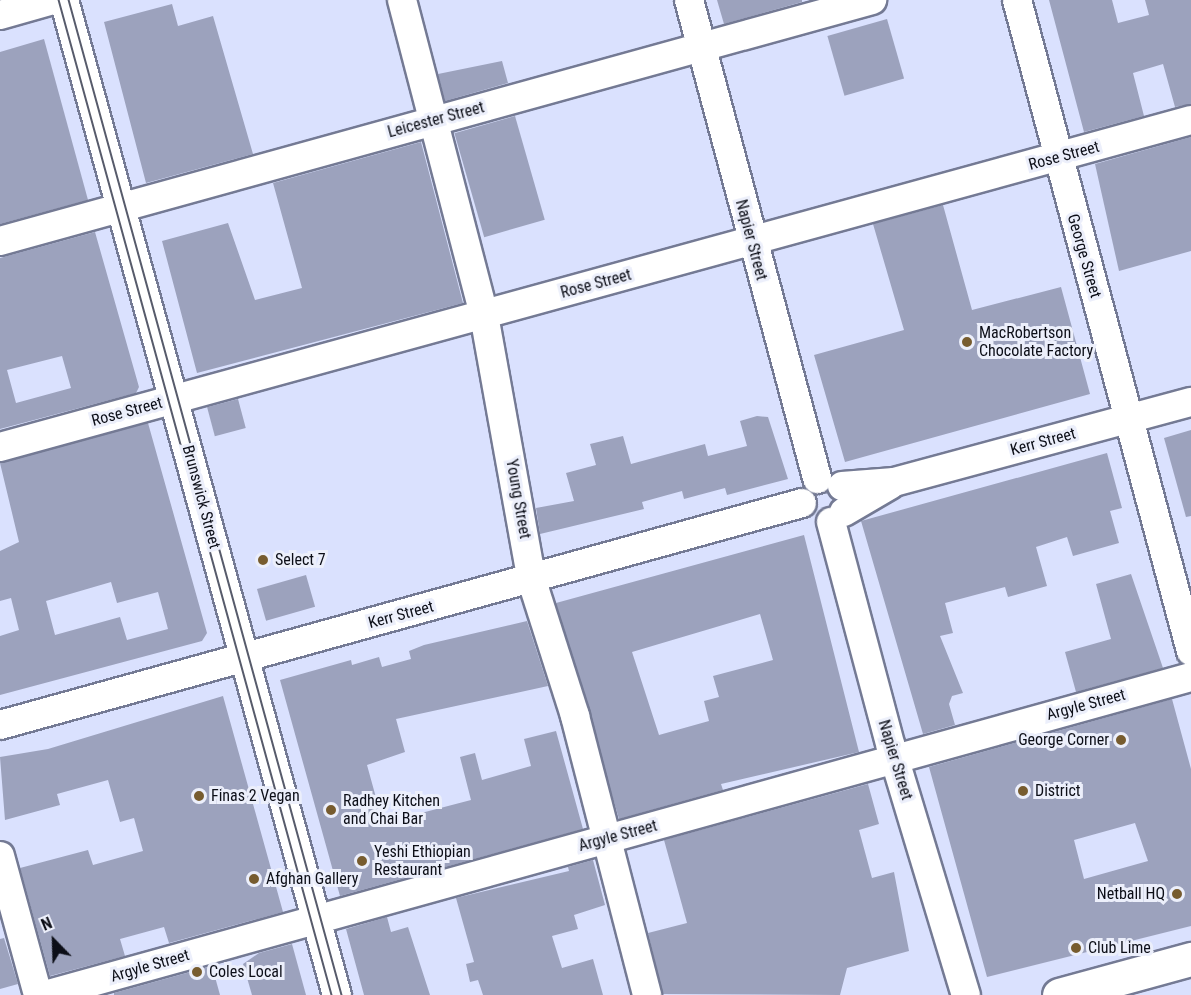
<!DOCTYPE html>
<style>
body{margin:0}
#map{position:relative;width:1191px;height:995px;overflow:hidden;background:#dae1fe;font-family:"Roboto Condensed",sans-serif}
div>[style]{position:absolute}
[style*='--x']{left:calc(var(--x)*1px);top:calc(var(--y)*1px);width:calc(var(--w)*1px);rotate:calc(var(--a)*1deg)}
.building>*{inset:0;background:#9ca2bd;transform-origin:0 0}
.roads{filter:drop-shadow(2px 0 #747a94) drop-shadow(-2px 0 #747a94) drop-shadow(0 2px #747a94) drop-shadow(0 -2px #747a94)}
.minor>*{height:28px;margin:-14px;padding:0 14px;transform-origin:14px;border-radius:14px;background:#fff}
.major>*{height:33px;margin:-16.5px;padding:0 16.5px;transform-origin:16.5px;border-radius:16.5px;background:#fff}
.tram>*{height:1.5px;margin:-0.75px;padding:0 0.75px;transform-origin:0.75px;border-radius:0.75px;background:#575b6b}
.dots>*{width:16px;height:16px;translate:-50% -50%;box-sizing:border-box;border:3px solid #eceffb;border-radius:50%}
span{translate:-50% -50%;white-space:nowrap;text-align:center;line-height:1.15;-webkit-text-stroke:6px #eceffb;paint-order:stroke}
.street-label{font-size:16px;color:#0c0e17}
.poi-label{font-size:16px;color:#0c0e17}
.left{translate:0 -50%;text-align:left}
.right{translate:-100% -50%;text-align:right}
.north{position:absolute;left:24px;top:911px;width:60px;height:60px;-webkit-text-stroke:4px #eceffb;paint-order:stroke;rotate:337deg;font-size:16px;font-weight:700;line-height:24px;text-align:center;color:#0c0e17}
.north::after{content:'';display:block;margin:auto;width:21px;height:27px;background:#0c0e17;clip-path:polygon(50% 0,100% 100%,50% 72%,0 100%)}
</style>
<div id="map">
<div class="building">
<div style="clip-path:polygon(717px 0,802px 0,802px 2px,724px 24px)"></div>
<div style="clip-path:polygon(1049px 0,1112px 0,1118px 23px,1149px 15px,1145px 0,1191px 0,1191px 104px,1175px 107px,1163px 64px,1133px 73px,1144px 116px,1084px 132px)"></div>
<div style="clip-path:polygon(172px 4px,178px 26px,213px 16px,253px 154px,146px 183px,104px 22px)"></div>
<div style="left:887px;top:19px;width:62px;height:62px;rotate:74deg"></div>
<div style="clip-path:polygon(44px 39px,88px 200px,0 224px,0 52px)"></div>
<div style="clip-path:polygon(502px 61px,508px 83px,445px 101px,438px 74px)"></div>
<div style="left:515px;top:116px;width:108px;height:63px;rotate:74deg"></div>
<div style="clip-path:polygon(1191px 137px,1191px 251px,1119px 271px,1095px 164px)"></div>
<div style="clip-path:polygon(421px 142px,463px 303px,197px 373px,162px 241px,228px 223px,255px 300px,302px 288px,273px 183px)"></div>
<div style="clip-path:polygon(943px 205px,972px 310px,1061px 287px,1090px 394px,845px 462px,814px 355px,904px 330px,873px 224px)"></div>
<div style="clip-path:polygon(evenodd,95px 232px,139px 387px,136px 393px,0 429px,0 258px,95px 232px,62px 356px,71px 388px,16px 403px,7px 370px,62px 356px)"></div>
<div style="left:238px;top:399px;width:30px;height:32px;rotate:75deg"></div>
<div style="clip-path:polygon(757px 416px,768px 417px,788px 479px,727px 495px,725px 488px,684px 499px,682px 491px,642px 502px,644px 509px,540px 534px,536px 508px,574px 501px,566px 473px,596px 465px,590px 444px,623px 436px,631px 464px,705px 444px,708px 456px,747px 446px,740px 421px)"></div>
<div style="clip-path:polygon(evenodd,148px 423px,207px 633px,202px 641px,0 695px,0 636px,19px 630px,11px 598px,0 601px,0 551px,19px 542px,0 463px,148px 423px,111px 582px,117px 603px,158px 592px,168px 629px,127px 640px,120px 617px,55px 635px,46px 601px,111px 582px)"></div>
<div style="clip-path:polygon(1191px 430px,1191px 516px,1186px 517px,1164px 438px)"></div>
<div style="clip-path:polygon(1107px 453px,1122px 508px,1110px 511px,1119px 543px,1073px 556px,1067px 537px,1036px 547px,1047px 586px,1008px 597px,1005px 587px,945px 603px,953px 633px,940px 636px,963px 693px,952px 696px,949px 704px,955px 725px,923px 734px,861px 521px)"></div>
<div style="clip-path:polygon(evenodd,804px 535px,859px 752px,721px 784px,723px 790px,619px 819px,556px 603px,804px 535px,760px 614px,773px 660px,713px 676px,719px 697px,704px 701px,709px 721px,659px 735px,632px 652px,760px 614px)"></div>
<div style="clip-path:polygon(1131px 574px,1163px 668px,1076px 692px,1065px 652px,1111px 639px,1096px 584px)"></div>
<div style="left:306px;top:575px;width:33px;height:51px;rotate:74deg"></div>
<div style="clip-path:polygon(527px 621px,548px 686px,396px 719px,405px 752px,367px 765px,383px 823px,471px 800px,460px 757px,475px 753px,482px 780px,531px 766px,524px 739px,556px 731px,583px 829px,340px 896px,280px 680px,351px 660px,352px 665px,379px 657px,382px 667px,411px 659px,409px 651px,424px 645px)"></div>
<div style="clip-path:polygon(223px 696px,283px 912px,169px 943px,164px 927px,120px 939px,125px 956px,50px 976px,20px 868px,88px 850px,93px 865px,143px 851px,134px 818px,120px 822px,108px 780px,57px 794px,60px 805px,5px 820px,0 757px,48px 749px)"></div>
<div style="clip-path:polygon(evenodd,1172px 699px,1191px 769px,1191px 926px,987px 977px,929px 767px,1172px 699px,1135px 823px,1148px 861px,1084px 879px,1074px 840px,1135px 823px)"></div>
<div style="clip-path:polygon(868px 784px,879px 824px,859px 830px,872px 878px,894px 872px,909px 951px,847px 968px,840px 995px,663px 994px,648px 933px,687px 923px,664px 840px)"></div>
<div style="clip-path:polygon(593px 860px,605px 905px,574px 915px,578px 929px,552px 936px,562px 968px,593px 959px,603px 995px,483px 995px,478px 980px,470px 982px,466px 964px,474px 962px,456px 898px,569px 871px,568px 867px)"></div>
<div style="clip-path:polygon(387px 917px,391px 932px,408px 927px,430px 995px,364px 995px,346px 929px)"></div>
<div style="clip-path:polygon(4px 938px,18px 984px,0 989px,0 939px)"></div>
<div style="clip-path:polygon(292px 944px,306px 995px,252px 995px,243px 964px,259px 953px)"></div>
<div style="clip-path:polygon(212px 966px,220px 995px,114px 995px,114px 993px)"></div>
</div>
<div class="roads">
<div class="minor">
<div style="--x:64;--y:0;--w:1032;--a:74.66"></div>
<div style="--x:402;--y:0;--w:325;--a:75.4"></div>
<div style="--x:484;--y:315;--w:270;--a:79.8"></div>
<div style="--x:532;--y:581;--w:142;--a:72.3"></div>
<div style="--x:575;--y:716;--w:288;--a:75.5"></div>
<div style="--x:689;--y:0;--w:496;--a:75"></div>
<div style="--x:1017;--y:0;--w:674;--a:75.04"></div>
<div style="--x:0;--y:15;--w:55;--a:-15.8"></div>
<div style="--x:0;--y:241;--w:905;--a:-15.45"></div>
<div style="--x:0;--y:447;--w:1235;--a:-15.35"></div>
<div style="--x:842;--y:486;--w:52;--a:-4.4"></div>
<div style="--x:894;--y:482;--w:308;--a:-15.1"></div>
<div style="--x:844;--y:512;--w:53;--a:-30.4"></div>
<div style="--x:831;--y:522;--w:233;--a:75.1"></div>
<div style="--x:891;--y:747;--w:259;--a:73.2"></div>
<div style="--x:0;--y:725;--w:832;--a:-15.47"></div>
<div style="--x:0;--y:856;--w:144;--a:74.7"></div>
<div style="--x:45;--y:995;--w:1189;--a:-15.51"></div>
</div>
<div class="major">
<div style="--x:1059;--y:995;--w:137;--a:-15.3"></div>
</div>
</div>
<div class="tram">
<div style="--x:59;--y:0;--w:1032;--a:74.66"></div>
<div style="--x:69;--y:0;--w:1032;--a:74.66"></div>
</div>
<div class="dots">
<div style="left:967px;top:342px;background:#775c2f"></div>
<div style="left:263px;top:560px;background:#775c2f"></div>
<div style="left:1121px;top:740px;background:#775c2f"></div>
<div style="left:1023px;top:791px;background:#775c2f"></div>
<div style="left:199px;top:796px;background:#775c2f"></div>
<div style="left:331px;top:810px;background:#775c2f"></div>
<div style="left:362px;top:861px;background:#775c2f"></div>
<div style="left:254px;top:879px;background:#775c2f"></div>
<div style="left:1177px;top:894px;background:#775c2f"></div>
<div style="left:1076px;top:948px;background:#775c2f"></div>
<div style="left:197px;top:972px;background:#775c2f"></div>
</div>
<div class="street-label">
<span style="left:436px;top:120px;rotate:-15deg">Leicester Street</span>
<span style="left:1064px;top:156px;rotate:-15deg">Rose Street</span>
<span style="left:751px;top:240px;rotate:75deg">Napier Street</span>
<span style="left:1084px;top:256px;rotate:74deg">George Street</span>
<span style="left:596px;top:284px;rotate:-15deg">Rose Street</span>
<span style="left:127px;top:412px;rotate:-15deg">Rose Street</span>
<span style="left:1043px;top:442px;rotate:-15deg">Kerr Street</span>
<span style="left:201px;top:497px;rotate:75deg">Brunswick Street</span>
<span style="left:518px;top:499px;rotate:80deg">Young Street</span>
<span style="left:401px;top:615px;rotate:-15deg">Kerr Street</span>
<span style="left:1086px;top:705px;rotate:-15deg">Argyle Street</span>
<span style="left:895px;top:760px;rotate:73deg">Napier Street</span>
<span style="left:618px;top:836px;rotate:-15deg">Argyle Street</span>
<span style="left:150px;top:966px;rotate:-16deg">Argyle Street</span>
</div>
<div class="poi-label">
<span class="left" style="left:979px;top:342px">MacRobertson<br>Chocolate Factory</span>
<span class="left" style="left:275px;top:560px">Select 7</span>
<span class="right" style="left:1109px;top:740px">George Corner</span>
<span class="left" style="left:1035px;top:791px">District</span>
<span class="left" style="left:211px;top:796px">Finas 2 Vegan</span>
<span class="left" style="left:343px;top:810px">Radhey Kitchen<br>and Chai Bar</span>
<span class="left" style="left:374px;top:861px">Yeshi Ethiopian<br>Restaurant</span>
<span class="left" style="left:266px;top:879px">Afghan Gallery</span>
<span class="right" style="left:1165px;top:894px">Netball HQ</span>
<span class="left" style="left:1088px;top:948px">Club Lime</span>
<span class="left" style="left:209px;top:972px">Coles Local</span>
</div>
<div class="north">N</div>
</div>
